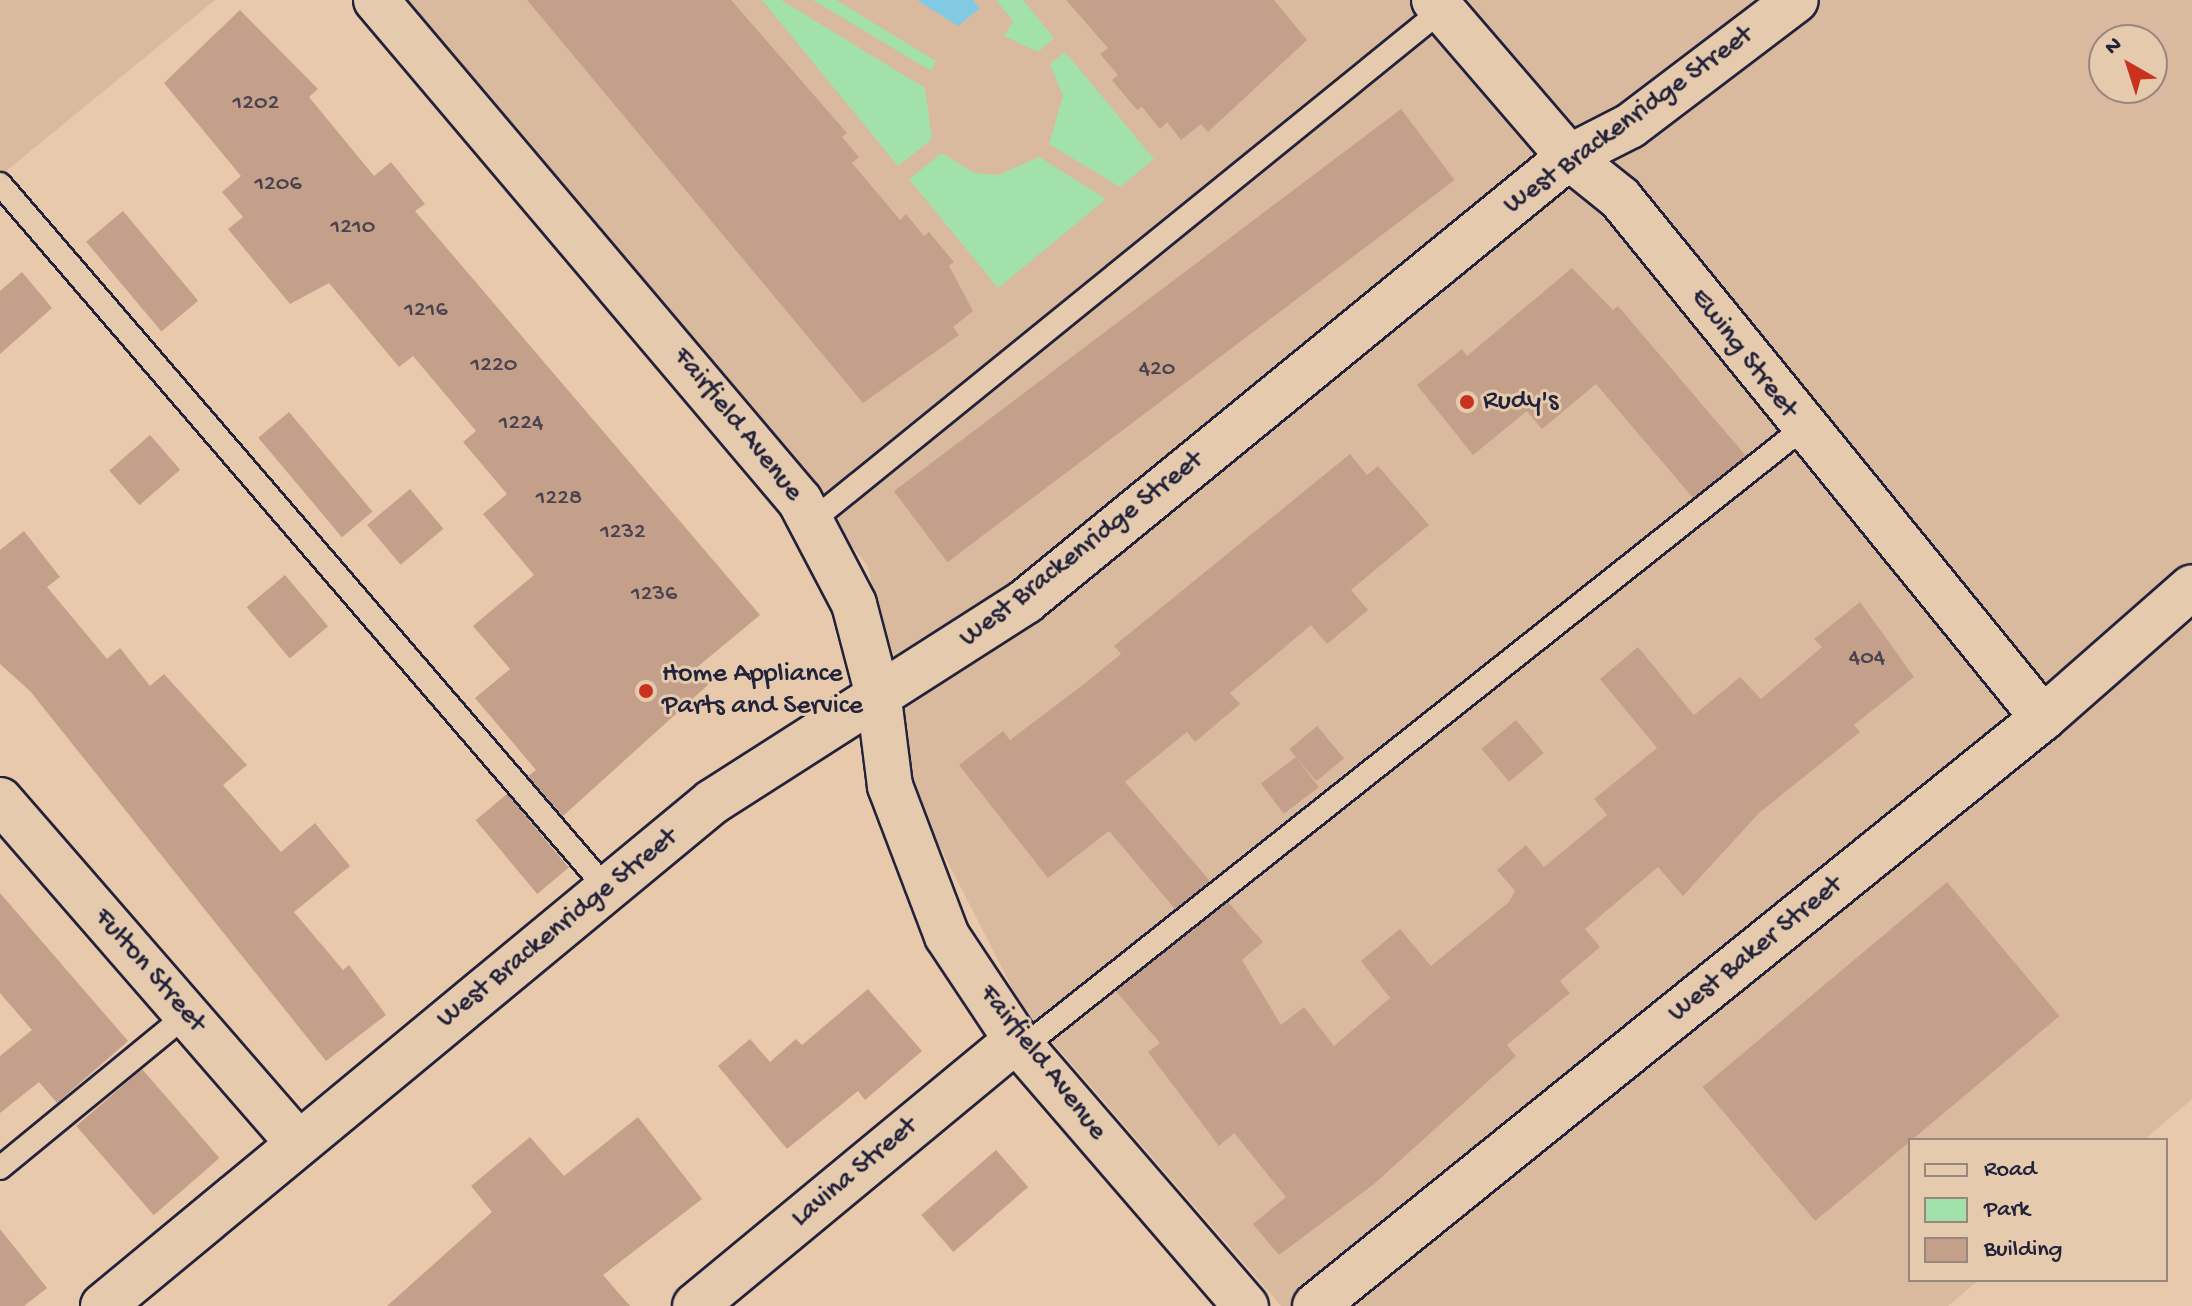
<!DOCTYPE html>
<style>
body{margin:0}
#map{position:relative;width:2192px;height:1306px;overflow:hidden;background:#e8c9ab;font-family:"Gochi Hand",sans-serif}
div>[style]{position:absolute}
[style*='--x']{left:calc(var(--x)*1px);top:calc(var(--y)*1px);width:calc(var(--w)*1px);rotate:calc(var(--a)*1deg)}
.built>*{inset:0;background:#d9ba9f}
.green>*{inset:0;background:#a2e1a9}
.water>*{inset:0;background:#82cae3}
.building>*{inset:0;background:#c4a08b;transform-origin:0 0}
.roads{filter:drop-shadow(2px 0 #22223b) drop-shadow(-2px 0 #22223b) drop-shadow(0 2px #22223b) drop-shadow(0 -2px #22223b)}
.lane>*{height:22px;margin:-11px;padding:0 11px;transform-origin:11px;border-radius:11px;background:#e5caad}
.street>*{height:44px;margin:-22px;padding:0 22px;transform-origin:22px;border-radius:22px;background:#e5caad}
.secondary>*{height:44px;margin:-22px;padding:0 22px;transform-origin:22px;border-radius:22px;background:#e5caad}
.dots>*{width:22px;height:22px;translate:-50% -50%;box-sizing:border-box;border:4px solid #e5caad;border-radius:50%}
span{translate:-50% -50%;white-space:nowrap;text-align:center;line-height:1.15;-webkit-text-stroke:6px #e5caad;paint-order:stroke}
.number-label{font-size:24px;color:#4a424f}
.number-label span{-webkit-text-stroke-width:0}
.street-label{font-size:28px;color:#22223b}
.poi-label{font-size:28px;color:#22223b}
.left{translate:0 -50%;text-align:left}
.legend{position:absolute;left:1908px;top:1138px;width:260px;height:144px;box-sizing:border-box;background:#e5caad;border:2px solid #97877f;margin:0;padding:10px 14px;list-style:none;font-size:24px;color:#22223b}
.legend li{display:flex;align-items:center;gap:16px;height:40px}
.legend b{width:40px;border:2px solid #97877f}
.north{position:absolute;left:2088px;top:24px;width:80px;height:80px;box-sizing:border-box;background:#e5caad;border:2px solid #97877f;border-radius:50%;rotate:321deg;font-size:22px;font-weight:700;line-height:32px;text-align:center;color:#22223b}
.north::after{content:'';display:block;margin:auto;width:28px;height:36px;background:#c8321e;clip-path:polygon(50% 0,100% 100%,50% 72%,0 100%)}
</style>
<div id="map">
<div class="built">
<div style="clip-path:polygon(0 0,215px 0,0 176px)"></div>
<div style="clip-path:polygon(evenodd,398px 0,2192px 0,2192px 1099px,2144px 1140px,1910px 1140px,1910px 1280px,1979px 1280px,1948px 1306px,1281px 1306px,1022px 1007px,908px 784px,868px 566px,398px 0,2104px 40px,2152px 40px,2152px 88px,2104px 88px,2104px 40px)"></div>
</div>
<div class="green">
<div style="clip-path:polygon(762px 0,781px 0,925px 88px,932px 139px,898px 166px)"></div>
<div style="clip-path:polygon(813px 0,836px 0,936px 61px,931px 71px)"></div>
<div style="clip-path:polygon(996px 0,1023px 0,1054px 38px,1038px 52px,1004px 36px,1013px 21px)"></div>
<div style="clip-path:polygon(1065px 52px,1154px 159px,1120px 187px,1049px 144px,1063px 96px,1050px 64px)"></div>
<div style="clip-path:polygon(942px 153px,974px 173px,998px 175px,1039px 157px,1106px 199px,998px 288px,909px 179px)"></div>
</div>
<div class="water">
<div style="clip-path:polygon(917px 0,973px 0,980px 8px,958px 26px)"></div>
</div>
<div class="building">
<div style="clip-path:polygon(527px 0,731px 0,847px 133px,842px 137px,859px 157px,852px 163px,900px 220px,906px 214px,924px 236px,929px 232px,954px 262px,949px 266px,973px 311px,953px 327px,959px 335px,863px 403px)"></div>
<div style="clip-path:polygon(1066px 0,1274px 0,1307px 40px,1208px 132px,1201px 124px,1181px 140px,1167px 122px,1160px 129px,1142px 107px,1137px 110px,1112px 80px,1118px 75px,1100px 54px,1108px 48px)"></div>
<div style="clip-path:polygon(240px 10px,318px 89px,309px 97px,374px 176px,391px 162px,425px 204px,415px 211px,760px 615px,695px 669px,709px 684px,563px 816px,528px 776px,536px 770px,475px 698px,510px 669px,473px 626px,534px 575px,483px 514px,507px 494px,463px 442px,476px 431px,413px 356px,399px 367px,329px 283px,290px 304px,228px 229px,243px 217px,222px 192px,241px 176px,164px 83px)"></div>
<div style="left:1401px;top:109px;width:89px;height:635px;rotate:53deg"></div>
<div style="left:123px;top:211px;width:117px;height:48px;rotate:50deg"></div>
<div style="clip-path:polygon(1572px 268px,1613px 310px,1618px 306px,1746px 456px,1693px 498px,1596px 384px,1542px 429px,1527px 411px,1473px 455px,1417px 385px,1462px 349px,1467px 356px)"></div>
<div style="clip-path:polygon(22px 272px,52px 308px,0 354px,0 291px)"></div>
<div style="left:289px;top:412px;width:130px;height:40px;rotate:50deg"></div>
<div style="left:150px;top:435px;width:46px;height:54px;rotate:49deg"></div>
<div style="clip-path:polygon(1350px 454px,1367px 475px,1378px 466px,1429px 525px,1351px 590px,1368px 610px,1327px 644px,1311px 625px,1230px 693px,1240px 704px,1195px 742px,1187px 732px,1125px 782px,1210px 881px,1175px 909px,1109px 831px,1048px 878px,959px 765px,1003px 731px,1010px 740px,1084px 684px,1121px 654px,1114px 646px)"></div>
<div style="left:410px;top:489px;width:52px;height:56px;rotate:50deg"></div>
<div style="clip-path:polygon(24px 531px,60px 577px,47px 587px,107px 659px,120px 648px,150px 686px,164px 674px,247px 765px,223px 785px,281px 852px,315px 823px,350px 866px,294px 912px,343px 970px,349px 965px,386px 1015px,326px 1061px,30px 691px,0 664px,0 550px)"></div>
<div style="left:285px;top:575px;width:67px;height:50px;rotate:50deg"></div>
<div style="clip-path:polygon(1860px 602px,1914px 677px,1854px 725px,1860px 732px,1759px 813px,1683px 896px,1658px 867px,1585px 929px,1600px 947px,1560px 981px,1570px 993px,1507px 1045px,1516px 1056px,1374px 1184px,1279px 1255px,1253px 1224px,1286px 1197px,1234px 1133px,1219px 1146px,1148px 1052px,1160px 1043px,1116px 991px,1228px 902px,1263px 942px,1242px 960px,1281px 1025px,1304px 1007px,1334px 1046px,1390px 998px,1361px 961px,1400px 929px,1431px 966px,1509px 902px,1515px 891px,1497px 870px,1526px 845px,1544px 867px,1607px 815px,1594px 799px,1657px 748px,1600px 679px,1638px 647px,1694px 715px,1740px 677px,1761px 699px,1822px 647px,1814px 639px)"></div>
<div style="left:1516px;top:720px;width:43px;height:45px;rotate:50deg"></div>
<div style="left:1317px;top:726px;width:42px;height:36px;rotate:50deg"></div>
<div style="left:1296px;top:757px;width:38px;height:44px;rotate:53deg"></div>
<div style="left:507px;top:794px;width:96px;height:41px;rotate:50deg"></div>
<div style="left:1947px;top:882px;width:175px;height:319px;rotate:50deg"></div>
<div style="clip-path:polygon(0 893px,128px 1041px,57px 1103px,39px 1082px,0 1113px,0 1056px,32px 1030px,0 993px)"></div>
<div style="clip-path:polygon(868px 989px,922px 1051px,865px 1100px,858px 1091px,787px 1149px,718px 1066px,750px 1039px,770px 1062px,796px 1039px,802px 1045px)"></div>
<div style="left:142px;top:1069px;width:118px;height:87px;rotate:49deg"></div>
<div style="clip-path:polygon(638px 1117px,702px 1199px,603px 1275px,630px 1306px,387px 1306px,492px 1212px,471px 1186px,530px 1137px,564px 1176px)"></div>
<div style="left:996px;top:1150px;width:49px;height:99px;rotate:49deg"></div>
<div style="clip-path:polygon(0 1229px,47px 1288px,24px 1306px,0 1306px)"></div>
</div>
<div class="roads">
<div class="lane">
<div style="--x:0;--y:184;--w:930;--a:49.27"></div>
<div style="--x:812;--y:521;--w:811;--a:-39.05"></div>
<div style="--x:1022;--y:1048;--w:996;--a:-38.44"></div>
<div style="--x:0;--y:1168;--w:241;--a:-39.4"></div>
</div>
<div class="street">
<div style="--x:2043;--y:718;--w:198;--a:-41.3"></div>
<div style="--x:0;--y:800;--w:454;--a:49"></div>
<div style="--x:103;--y:1306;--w:791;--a:-39.61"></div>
<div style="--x:712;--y:802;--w:373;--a:-32.6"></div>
<div style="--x:1026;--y:601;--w:701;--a:-39.27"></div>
<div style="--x:1569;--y:157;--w:68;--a:-26.9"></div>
<div style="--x:1630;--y:126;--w:208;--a:-37.2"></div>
<div style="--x:695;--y:1306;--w:417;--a:-39.6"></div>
</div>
<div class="secondary">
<div style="--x:376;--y:0;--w:656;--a:49.76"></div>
<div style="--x:800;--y:501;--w:116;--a:62.3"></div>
<div style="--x:854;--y:604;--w:98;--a:75.3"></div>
<div style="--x:879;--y:699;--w:88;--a:82.8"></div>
<div style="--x:890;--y:786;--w:160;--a:69.2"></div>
<div style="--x:947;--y:936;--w:125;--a:56.4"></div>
<div style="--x:1016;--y:1040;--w:352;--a:49.2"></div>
<div style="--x:1315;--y:1306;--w:936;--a:-38.93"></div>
<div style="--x:2043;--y:718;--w:670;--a:-129.13"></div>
<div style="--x:1620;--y:198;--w:65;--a:-141.2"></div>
<div style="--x:1569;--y:157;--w:207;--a:-130.7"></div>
</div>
</div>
<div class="dots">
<div style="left:1467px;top:402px;background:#c8321e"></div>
<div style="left:646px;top:691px;background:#c8321e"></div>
</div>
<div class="number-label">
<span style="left:256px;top:104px">1202</span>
<span style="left:278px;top:185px">1206</span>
<span style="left:353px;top:228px">1210</span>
<span style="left:426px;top:311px">1216</span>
<span style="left:494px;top:366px">1220</span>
<span style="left:1157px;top:370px">420</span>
<span style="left:521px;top:424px">1224</span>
<span style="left:559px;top:499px">1228</span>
<span style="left:623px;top:533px">1232</span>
<span style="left:654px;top:595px">1236</span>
<span style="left:1867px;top:659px">404</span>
</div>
<div class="street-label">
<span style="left:1629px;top:121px;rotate:-36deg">West Brackenridge Street</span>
<span style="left:1743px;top:354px;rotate:52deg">Ewing Street</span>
<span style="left:737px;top:425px;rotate:51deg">Fairfield Avenue</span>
<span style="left:1082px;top:550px;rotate:-38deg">West Brackenridge Street</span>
<span style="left:558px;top:929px;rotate:-39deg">West Brackenridge Street</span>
<span style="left:1756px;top:950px;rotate:-39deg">West Baker Street</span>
<span style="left:149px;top:971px;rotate:49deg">Fulton Street</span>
<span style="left:1042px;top:1063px;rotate:52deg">Fairfield Avenue</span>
<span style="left:855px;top:1173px;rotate:-40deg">Lavina Street</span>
</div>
<div class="poi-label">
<span class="left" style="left:1483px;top:402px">Rudy's</span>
<span class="left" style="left:662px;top:691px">Home Appliance<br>Parts and Service</span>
</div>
<ul class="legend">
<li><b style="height:10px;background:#e5caad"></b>Road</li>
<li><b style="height:22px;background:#a2e1a9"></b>Park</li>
<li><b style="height:22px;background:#c4a08b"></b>Building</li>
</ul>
<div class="north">N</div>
</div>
